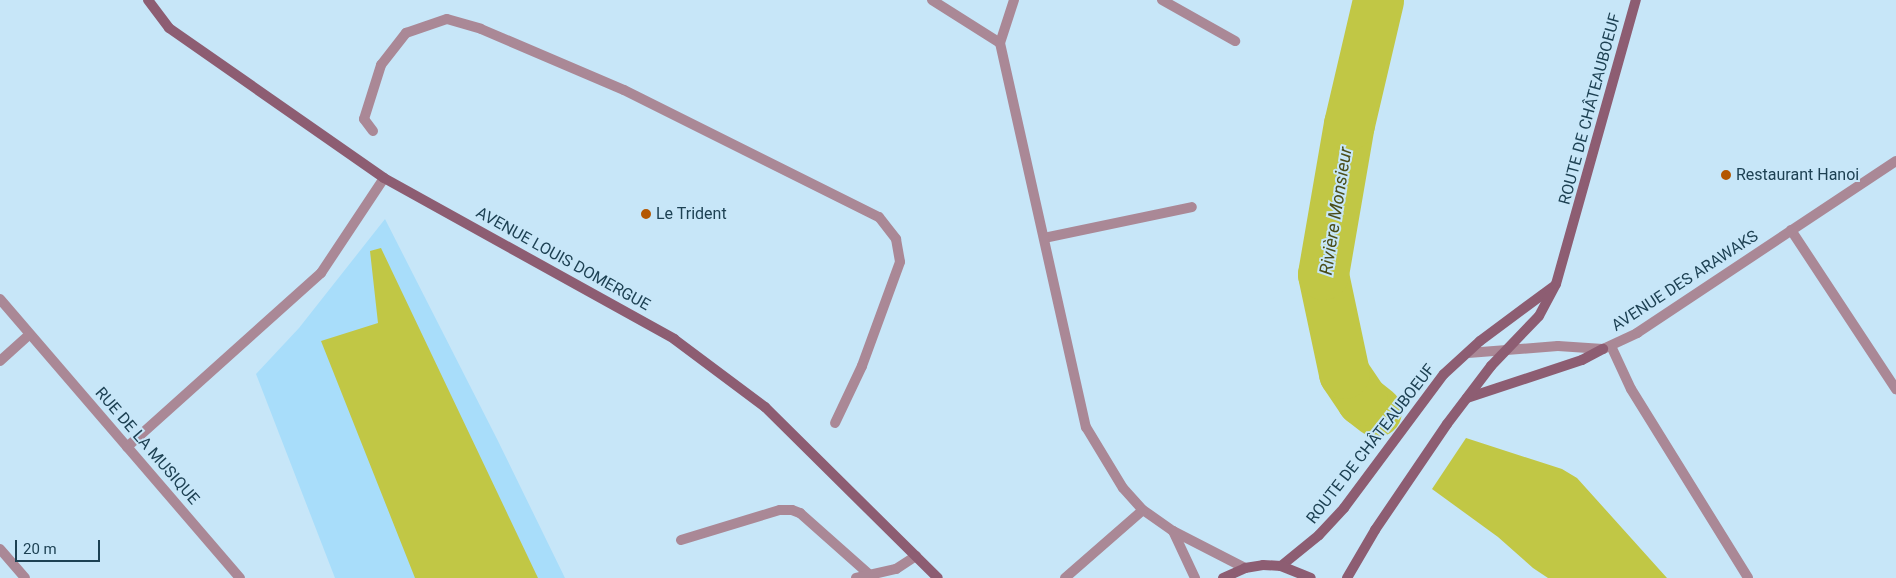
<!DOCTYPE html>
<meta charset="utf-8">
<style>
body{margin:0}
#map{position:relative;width:1896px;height:578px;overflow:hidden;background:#c7e6f8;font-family:Roboto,sans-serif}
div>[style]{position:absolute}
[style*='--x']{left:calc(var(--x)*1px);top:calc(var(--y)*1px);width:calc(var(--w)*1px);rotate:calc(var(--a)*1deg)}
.built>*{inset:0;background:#a8ddfa}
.water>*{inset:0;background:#c1c745}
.river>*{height:51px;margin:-25.5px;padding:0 25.5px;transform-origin:25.5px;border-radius:25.5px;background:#c1c745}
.service>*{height:10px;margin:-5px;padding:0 5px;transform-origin:5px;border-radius:5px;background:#aa8896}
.minor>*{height:10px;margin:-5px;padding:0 5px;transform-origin:5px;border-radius:5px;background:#aa8896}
.tertiary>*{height:10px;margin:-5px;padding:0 5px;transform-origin:5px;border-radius:5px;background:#aa8896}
.secondary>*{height:10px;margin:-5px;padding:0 5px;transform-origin:5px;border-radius:5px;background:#8d5d72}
.dots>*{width:14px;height:14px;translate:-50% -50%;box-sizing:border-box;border:2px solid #c7e6f8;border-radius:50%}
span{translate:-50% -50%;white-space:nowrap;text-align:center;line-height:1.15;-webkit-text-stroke:4px #c7e6f8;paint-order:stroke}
.street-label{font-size:16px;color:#1d4153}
.poi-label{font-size:16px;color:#1d4153}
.left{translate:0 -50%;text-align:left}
.water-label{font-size:18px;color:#4b4e1b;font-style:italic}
.scale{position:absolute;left:15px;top:540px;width:85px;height:22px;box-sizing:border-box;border:2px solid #1d4153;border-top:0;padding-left:6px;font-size:15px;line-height:18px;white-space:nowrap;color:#1d4153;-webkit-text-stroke:4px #c7e6f8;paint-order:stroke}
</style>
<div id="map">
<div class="built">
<div style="clip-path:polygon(385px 219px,497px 439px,565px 578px,335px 578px,256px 374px,299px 328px)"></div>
</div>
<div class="water">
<div style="clip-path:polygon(381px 248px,538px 578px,415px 578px,321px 341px,378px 323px,370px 251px)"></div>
<div style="clip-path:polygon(1466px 438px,1562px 469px,1577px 478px,1667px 578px,1548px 578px,1533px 568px,1498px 537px,1432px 489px)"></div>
</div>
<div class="river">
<div style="--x:1376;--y:411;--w:18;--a:-142"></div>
<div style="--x:1362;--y:400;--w:32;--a:-124"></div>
<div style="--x:1344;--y:373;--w:101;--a:-102"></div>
<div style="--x:1323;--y:274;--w:152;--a:-80.2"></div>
<div style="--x:1349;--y:124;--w:127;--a:-76.8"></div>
</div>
<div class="service">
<div style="--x:1162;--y:0;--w:84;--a:29.3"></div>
<div style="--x:373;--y:131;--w:15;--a:-127"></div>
<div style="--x:364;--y:119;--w:57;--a:-72.5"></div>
<div style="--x:381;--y:65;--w:41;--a:-52"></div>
<div style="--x:406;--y:33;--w:43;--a:-18.9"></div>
<div style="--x:447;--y:19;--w:35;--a:16"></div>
<div style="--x:481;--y:29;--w:155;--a:23.1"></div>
<div style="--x:624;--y:90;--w:285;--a:26.5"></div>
<div style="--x:879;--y:217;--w:28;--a:52"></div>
<div style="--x:896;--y:239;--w:23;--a:80"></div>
<div style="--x:900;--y:262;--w:111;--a:110.1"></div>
<div style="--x:862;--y:366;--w:63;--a:115.3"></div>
<div style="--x:1791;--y:230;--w:191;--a:56.6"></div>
<div style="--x:1044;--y:238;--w:151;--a:-11.8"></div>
<div style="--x:1611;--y:346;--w:47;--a:65.1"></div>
<div style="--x:1631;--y:389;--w:222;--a:58.2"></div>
<div style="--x:681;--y:540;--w:103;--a:-16.9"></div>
<div style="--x:780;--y:510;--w:12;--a:0"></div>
<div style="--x:792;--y:510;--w:9;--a:21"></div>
<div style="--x:800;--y:513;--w:95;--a:41.6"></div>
<div style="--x:856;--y:578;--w:41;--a:-12.7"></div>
<div style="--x:896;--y:569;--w:24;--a:-33"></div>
</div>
<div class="minor">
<div style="--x:932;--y:0;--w:80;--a:32.3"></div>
<div style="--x:1014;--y:0;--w:45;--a:108"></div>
<div style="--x:1000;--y:43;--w:394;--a:77.4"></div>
<div style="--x:1086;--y:427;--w:71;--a:58.8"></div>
<div style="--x:1123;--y:488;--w:30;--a:48"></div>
<div style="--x:1143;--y:510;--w:37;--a:35"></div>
<div style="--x:1173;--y:531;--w:81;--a:27.2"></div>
<div style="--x:0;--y:299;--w:368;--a:49.3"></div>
<div style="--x:0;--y:361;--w:39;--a:-42"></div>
<div style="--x:127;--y:447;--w:261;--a:-41.9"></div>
<div style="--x:321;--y:273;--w:114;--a:-56.4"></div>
<div style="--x:1173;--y:531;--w:52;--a:64.9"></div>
<div style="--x:0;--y:549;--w:38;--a:49"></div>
<div style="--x:1065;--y:578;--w:103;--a:-41.1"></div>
</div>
<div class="tertiary">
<div style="--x:1468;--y:353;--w:90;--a:-4.4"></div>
<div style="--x:1558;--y:346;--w:45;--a:3.8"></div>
<div style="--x:1603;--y:349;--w:38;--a:-25"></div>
<div style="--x:1637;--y:333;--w:311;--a:-33.6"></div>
</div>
<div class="secondary">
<div style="--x:148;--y:0;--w:35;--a:53"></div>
<div style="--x:169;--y:28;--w:262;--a:34.9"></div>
<div style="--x:384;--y:178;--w:332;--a:29"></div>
<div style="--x:674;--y:339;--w:114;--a:36.8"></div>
<div style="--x:765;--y:407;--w:243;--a:44.7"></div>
<div style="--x:1467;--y:398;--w:121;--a:-18.3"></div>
<div style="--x:1582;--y:360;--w:24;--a:-28"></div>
<div style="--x:1281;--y:566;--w:49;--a:-39.2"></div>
<div style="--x:1319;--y:535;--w:37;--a:-47"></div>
<div style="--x:1344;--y:508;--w:167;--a:-53.3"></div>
<div style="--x:1444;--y:374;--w:49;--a:-42.5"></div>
<div style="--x:1480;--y:341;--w:92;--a:-36.6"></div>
<div style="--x:1223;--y:578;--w:24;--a:-24"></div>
<div style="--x:1245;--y:568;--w:18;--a:-9"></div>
<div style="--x:1263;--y:565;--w:18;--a:3"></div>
<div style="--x:1281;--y:566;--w:32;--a:22"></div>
<div style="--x:1347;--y:578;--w:56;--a:-59.7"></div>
<div style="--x:1375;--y:530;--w:128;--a:-55.8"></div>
<div style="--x:1447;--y:424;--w:73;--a:-52.8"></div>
<div style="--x:1491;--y:366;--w:69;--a:-46.2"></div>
<div style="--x:1539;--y:316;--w:36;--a:-62"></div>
<div style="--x:1556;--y:284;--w:295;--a:-74.3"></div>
</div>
<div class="dots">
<div style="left:1726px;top:175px;background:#b45701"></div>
<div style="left:646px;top:214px;background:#b45701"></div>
</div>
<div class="street-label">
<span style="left:1590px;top:109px;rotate:-75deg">ROUTE DE CHÂTEAUBOEUF</span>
<span style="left:563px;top:259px;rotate:29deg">AVENUE LOUIS DOMERGUE</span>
<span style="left:1685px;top:281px;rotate:-33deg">AVENUE DES ARAWAKS</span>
<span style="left:1371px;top:444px;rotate:-52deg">ROUTE DE CHÂTEAUBOEUF</span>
<span style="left:147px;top:446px;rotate:49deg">RUE DE LA MUSIQUE</span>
</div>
<div class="poi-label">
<span class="left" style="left:1736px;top:175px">Restaurant Hanoi</span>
<span class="left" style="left:656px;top:214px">Le Trident</span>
</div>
<div class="water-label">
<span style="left:1336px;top:211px;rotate:-81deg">Rivière Monsieur</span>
</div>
<div class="scale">20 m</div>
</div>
